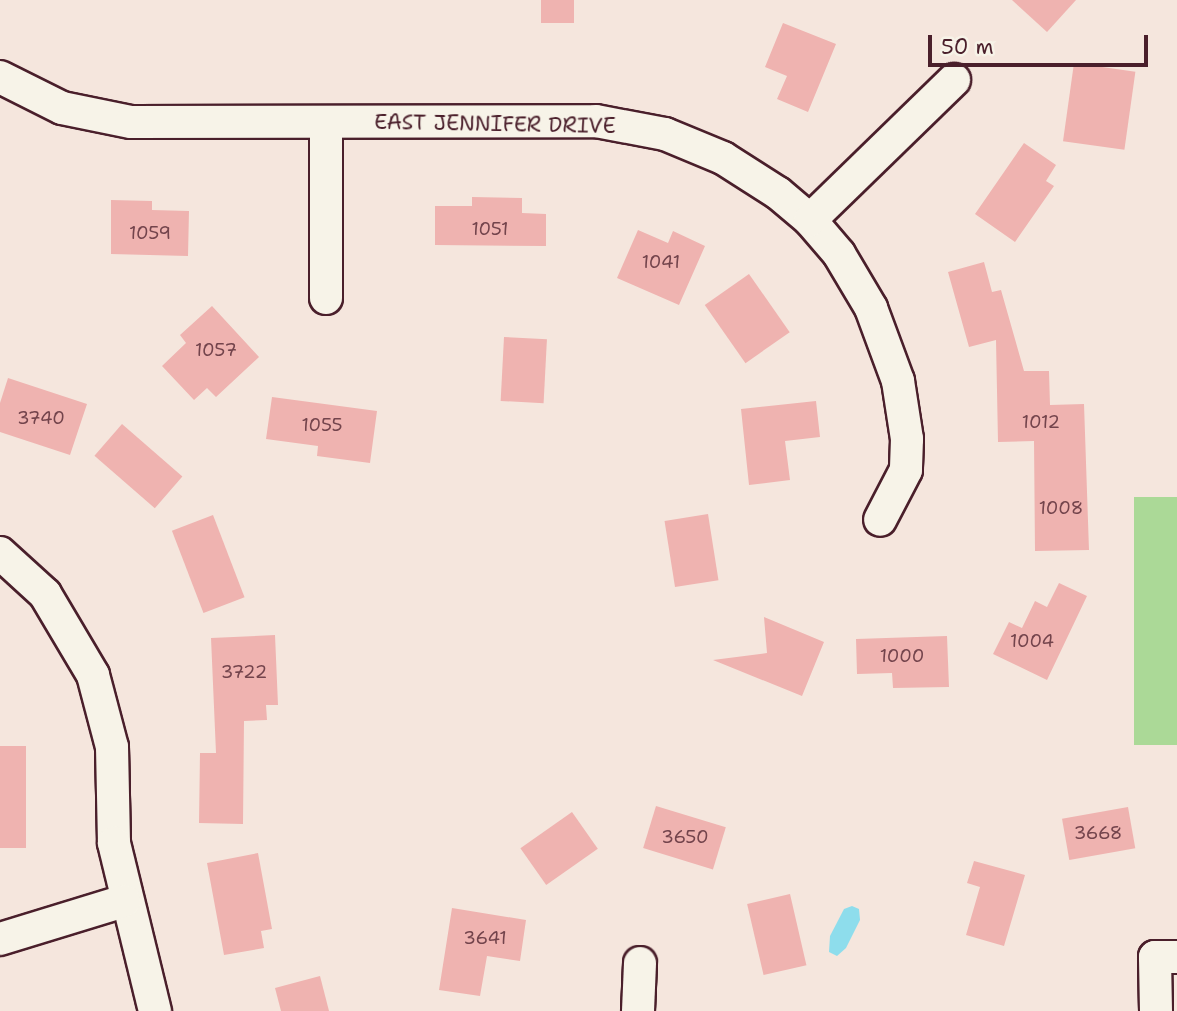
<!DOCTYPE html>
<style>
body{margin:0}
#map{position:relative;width:1177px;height:1011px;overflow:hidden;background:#f5e6dd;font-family:"Shantell Sans",sans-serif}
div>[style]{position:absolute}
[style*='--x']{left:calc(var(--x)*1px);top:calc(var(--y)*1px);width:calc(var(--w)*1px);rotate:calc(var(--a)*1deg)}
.green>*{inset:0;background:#abd997;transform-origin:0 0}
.water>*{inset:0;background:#8eddec}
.building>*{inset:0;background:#efb3b0;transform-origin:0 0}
.roads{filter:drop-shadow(2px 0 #4a1f2b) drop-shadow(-2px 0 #4a1f2b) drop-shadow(0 2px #4a1f2b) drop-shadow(0 -2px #4a1f2b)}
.minor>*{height:32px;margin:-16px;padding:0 16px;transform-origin:16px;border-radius:16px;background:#f7f3e8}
span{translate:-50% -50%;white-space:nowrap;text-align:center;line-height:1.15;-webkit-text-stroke:5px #f7f3e8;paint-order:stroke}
.number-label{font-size:18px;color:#73444c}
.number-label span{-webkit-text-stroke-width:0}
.street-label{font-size:21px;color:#4a1f2b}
.scale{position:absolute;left:928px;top:35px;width:220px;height:32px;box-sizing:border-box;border:4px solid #4a1f2b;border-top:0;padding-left:9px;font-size:21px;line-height:24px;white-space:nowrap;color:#4a1f2b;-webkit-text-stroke:5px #f7f3e8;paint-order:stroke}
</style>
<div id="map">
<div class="green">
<div style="left:1134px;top:497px;width:43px;height:248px"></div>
</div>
<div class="water">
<div style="clip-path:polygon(852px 906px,859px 909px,860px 920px,846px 948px,837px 956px,829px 952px,830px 936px,844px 909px)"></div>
</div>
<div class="building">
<div style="left:541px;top:0;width:33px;height:23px"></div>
<div style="clip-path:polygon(1012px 0,1076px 0,1047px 32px)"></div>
<div style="clip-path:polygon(783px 23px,836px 44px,808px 112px,777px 99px,787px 76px,765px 67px)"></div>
<div style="left:1074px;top:63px;width:62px;height:79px;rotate:8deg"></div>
<div style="clip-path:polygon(1024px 143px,1056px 165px,1046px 181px,1054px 186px,1015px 242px,975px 214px)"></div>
<div style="clip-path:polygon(472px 197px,522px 198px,522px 213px,546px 214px,546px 246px,435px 245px,435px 206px,472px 206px)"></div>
<div style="clip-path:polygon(111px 200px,152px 201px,152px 210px,189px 211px,188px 256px,111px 254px)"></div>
<div style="clip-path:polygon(638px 230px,668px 243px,673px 231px,705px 246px,679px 305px,617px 278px)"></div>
<div style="clip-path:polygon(984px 262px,992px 292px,1001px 290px,1024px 371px,1049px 371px,1050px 405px,1084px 404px,1089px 550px,1035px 551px,1034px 441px,998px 442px,996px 340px,969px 347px,948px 272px)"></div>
<div style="left:749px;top:274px;width:71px;height:54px;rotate:55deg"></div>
<div style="clip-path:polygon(212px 306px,259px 357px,216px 397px,207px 388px,194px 400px,162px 366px,186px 343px,180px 335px)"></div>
<div style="left:504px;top:337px;width:43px;height:64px;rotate:3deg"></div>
<div style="clip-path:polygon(8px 378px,87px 404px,70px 455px,0 432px,0 403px)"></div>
<div style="clip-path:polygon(272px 397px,377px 411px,370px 463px,317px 456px,318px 446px,266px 439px)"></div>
<div style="clip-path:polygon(816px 401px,820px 437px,785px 441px,790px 480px,749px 485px,741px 409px)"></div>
<div style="left:122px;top:424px;width:80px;height:42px;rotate:41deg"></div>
<div style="left:708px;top:514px;width:67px;height:44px;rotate:81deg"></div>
<div style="left:213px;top:515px;width:88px;height:44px;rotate:69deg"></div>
<div style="clip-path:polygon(1059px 583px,1087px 596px,1047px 680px,993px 654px,1009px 622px,1022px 628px,1035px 601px,1047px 607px)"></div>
<div style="clip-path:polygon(764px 617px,824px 642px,802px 696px,713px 660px,767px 653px)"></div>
<div style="clip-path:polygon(275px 635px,278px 705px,266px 705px,267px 720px,244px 721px,243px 824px,199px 823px,200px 753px,216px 753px,211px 638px)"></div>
<div style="clip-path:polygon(947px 636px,949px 687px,893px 688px,892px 673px,857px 674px,856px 639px)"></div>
<div style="left:0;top:746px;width:26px;height:102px"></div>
<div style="left:656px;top:806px;width:73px;height:44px;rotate:17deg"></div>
<div style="left:1128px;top:807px;width:42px;height:67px;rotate:80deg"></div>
<div style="left:572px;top:812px;width:45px;height:63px;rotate:55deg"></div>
<div style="clip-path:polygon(258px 853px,272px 929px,261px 931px,264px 948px,224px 955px,207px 863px)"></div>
<div style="clip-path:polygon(974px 861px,1025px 875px,1004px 946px,966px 935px,980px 887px,967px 883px)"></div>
<div style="left:790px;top:894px;width:73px;height:44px;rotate:77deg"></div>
<div style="clip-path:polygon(452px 908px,526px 920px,520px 961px,487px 956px,480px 996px,439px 990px)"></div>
<div style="clip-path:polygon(320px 976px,329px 1011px,281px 1011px,275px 988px)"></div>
</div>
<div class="roads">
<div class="minor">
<div style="--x:0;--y:77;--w:69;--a:26.6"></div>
<div style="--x:62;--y:108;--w:70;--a:11.5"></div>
<div style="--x:131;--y:122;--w:465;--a:-0.1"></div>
<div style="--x:596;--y:121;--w:70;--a:10.7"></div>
<div style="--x:665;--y:134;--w:63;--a:22.5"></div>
<div style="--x:723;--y:158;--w:65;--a:32.5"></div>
<div style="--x:778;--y:193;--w:42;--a:40.2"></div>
<div style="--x:810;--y:220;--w:45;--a:49.5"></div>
<div style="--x:839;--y:254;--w:63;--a:59.3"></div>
<div style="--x:871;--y:308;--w:78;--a:69.7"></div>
<div style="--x:898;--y:381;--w:59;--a:81.2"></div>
<div style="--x:907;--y:439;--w:31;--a:92"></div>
<div style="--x:906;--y:470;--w:56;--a:117.5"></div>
<div style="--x:326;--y:122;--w:176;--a:90"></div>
<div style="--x:810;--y:220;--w:201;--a:-44.2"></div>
<div style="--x:0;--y:553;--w:61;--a:42.3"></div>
<div style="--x:45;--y:594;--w:94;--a:59.3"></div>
<div style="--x:93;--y:675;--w:74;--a:75.2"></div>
<div style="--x:112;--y:747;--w:96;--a:88.8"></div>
<div style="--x:114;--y:843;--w:173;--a:76.3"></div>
<div style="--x:0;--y:939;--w:130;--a:-17"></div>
<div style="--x:638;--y:1011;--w:48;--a:-87.6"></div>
<div style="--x:1156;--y:1011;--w:54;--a:-91.1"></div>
<div style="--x:1155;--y:957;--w:22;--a:0"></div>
</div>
</div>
<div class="number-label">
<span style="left:490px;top:229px">1051</span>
<span style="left:150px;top:233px">1059</span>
<span style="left:661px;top:262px">1041</span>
<span style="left:216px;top:350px">1057</span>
<span style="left:41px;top:418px">3740</span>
<span style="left:1041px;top:422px">1012</span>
<span style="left:322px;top:425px">1055</span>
<span style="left:1061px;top:508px">1008</span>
<span style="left:1032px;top:641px">1004</span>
<span style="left:902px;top:656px">1000</span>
<span style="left:244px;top:672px">3722</span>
<span style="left:1098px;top:833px">3668</span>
<span style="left:685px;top:837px">3650</span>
<span style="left:485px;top:938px">3641</span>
</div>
<div class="street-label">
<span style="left:495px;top:124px;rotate:1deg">EAST JENNIFER DRIVE</span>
</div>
<div class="scale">50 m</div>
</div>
